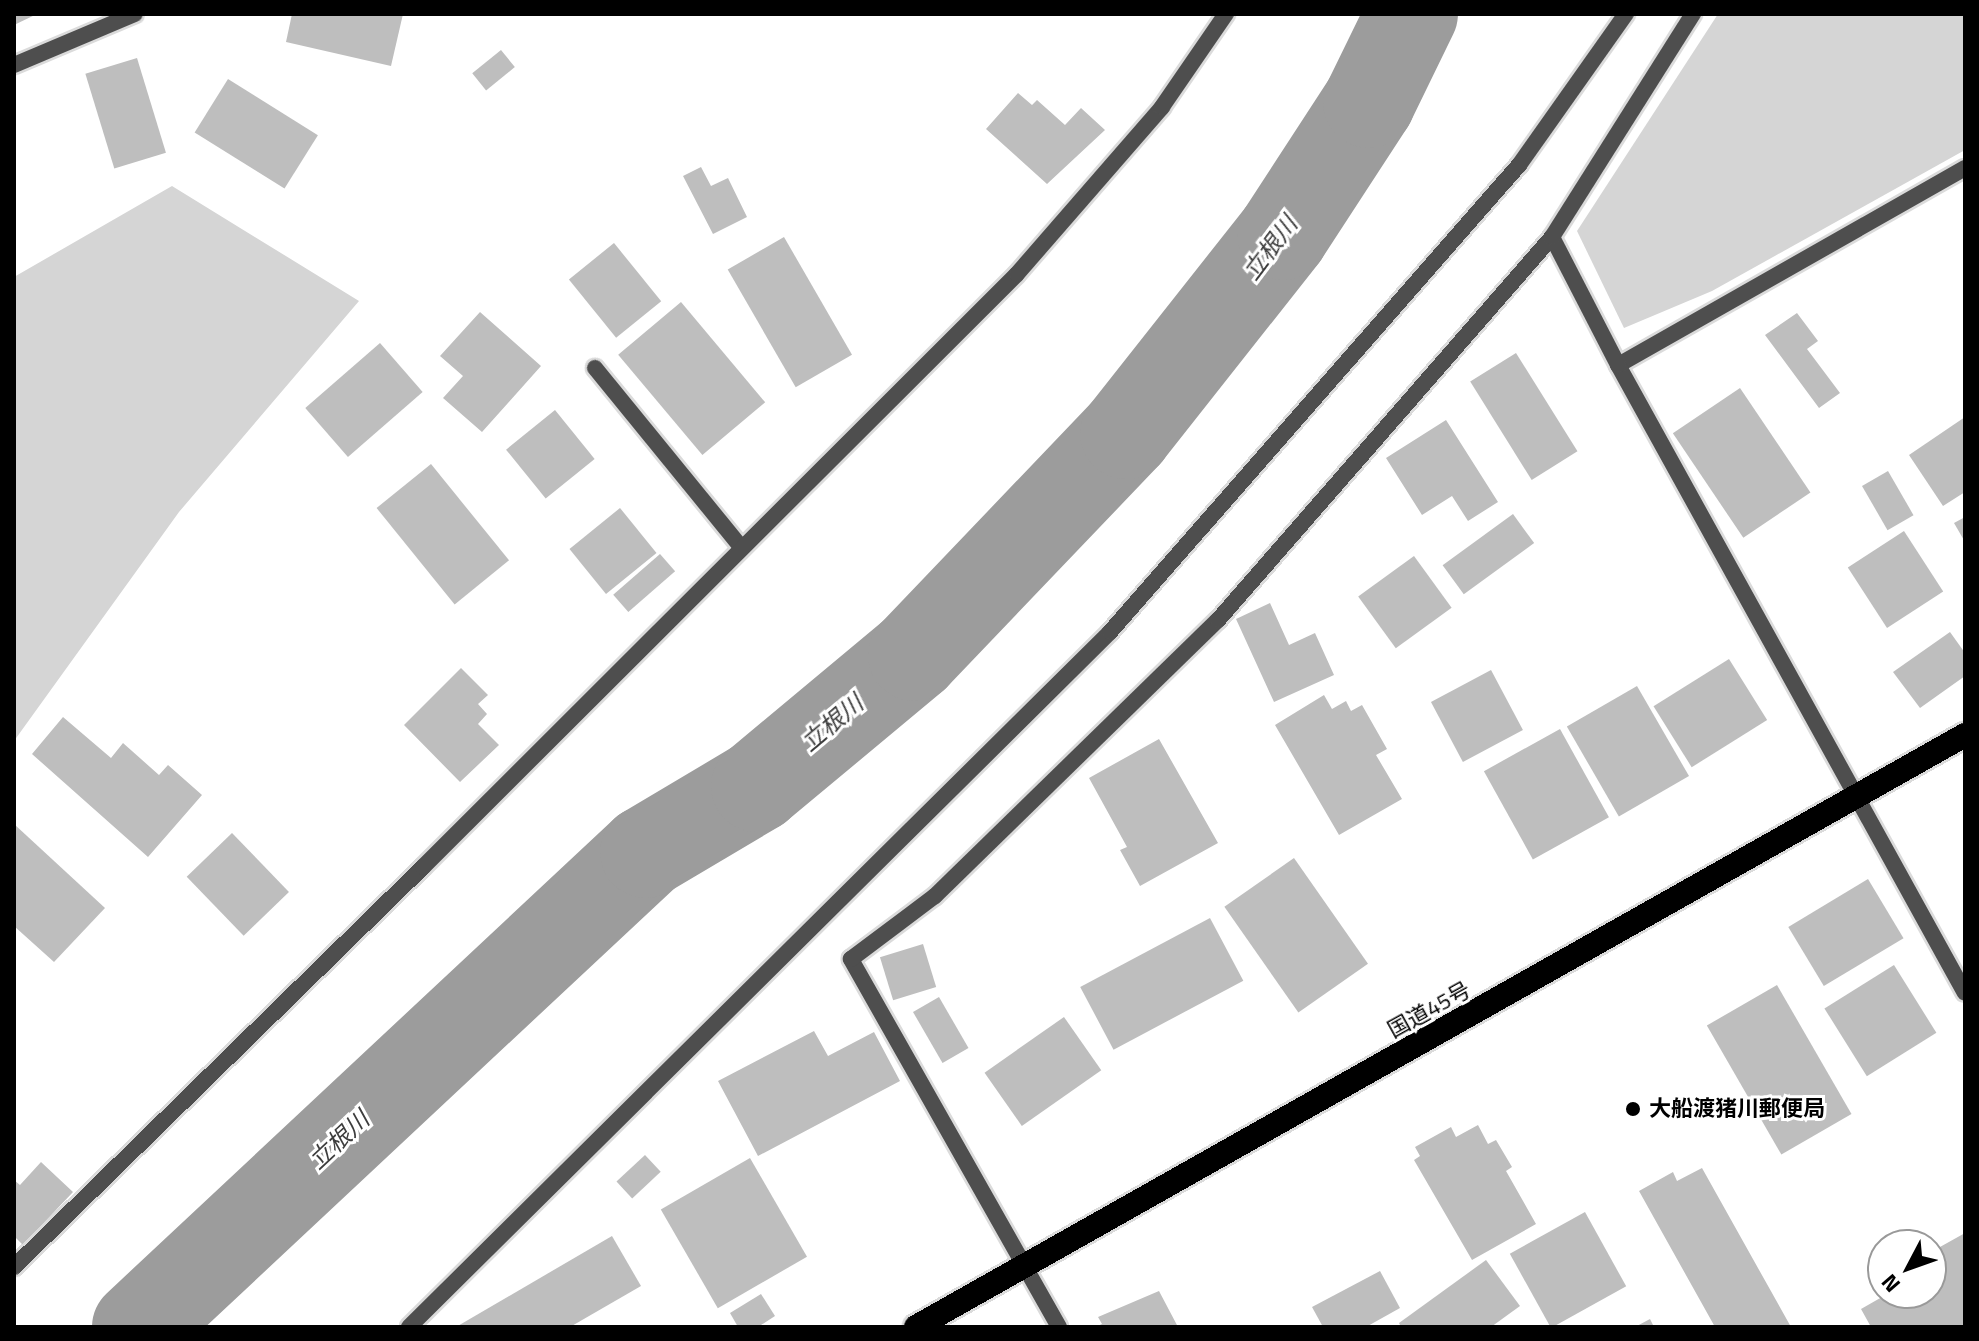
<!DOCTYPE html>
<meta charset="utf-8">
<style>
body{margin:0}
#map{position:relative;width:1979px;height:1341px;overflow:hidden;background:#fff;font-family:"Titillium Web","Noto Sans JP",sans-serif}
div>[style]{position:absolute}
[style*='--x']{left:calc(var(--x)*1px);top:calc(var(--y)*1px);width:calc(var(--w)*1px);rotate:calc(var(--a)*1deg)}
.green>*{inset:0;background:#d5d5d5}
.river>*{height:92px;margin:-46px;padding:0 46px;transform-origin:46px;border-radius:46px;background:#9c9c9c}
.building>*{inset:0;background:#bebebe;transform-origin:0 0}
.roads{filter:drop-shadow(2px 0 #dbdbdb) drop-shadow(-2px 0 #dbdbdb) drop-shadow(0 2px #dbdbdb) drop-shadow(0 -2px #dbdbdb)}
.street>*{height:16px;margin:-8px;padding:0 8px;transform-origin:8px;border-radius:8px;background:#4e4e4e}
.highway>*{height:24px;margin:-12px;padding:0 12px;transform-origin:12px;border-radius:12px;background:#000}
.dots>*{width:22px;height:22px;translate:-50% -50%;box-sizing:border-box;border:4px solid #fff;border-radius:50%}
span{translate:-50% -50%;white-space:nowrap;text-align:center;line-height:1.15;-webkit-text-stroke:6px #fff;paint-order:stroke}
.street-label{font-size:22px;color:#000}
.poi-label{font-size:22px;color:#000;font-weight:700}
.left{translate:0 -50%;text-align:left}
.water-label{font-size:24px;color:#3d3d3d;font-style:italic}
.frame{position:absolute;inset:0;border:16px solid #000;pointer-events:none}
.north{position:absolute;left:1867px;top:1229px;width:80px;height:80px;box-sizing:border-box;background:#fff;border:2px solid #999;border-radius:50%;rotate:229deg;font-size:22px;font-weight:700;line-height:32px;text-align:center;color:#000}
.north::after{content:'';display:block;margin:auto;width:28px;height:36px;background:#000;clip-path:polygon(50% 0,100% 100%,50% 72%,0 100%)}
</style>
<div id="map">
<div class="green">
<div style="clip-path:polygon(1718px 14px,1965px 14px,1965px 150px,1712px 291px,1624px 328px,1577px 231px)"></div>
<div style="clip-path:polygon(172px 186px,359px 301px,179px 512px,14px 741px,14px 277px)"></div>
</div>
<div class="river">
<div style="--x:138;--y:1327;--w:695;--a:-43.08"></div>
<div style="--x:646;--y:852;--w:129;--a:-30.7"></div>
<div style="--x:757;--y:786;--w:204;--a:-39.8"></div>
<div style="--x:914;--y:655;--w:307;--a:-46.3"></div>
<div style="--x:1126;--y:433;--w:253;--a:-51.7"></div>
<div style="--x:1283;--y:234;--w:158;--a:-56.9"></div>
<div style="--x:1369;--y:102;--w:98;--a:-64"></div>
</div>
<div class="building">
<div style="clip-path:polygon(14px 14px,37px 14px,14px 25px)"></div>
<div style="clip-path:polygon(292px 14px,403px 14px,391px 66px,286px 42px)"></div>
<div style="left:501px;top:50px;width:22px;height:37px;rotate:51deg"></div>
<div style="left:137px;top:58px;width:99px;height:54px;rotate:73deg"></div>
<div style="left:228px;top:79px;width:106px;height:63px;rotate:32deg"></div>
<div style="clip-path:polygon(1018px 93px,1032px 105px,1037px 100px,1065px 125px,1081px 108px,1105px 130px,1047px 184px,986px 129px)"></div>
<div style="clip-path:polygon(701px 167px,711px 186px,728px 178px,747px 217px,713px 234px,683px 176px)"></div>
<div style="left:784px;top:237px;width:136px;height:65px;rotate:60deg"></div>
<div style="left:614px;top:243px;width:75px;height:58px;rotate:51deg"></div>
<div style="left:681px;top:302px;width:131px;height:82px;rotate:50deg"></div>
<div style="clip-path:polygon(480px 312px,541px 366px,482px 432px,443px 398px,463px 376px,440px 356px)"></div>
<div style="clip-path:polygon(1797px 313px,1818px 341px,1807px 349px,1840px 393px,1819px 408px,1765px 335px)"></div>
<div style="left:380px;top:343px;width:65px;height:99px;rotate:49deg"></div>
<div style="left:1516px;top:353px;width:116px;height:54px;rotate:58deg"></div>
<div style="left:1740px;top:388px;width:126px;height:81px;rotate:56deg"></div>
<div style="left:555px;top:410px;width:63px;height:63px;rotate:51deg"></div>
<div style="clip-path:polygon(1965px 417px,1965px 492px,1943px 506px,1909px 455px)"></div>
<div style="clip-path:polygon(1446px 420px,1498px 502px,1468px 521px,1452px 496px,1422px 515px,1386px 458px)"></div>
<div style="left:431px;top:464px;width:124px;height:70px;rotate:51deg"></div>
<div style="left:1888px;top:471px;width:51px;height:30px;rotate:60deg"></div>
<div style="left:620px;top:508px;width:58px;height:65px;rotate:51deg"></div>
<div style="left:1513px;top:514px;width:36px;height:87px;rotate:54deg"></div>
<div style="clip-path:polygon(1965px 517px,1965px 542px,1954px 523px)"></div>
<div style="left:1904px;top:531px;width:72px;height:67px;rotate:57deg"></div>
<div style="left:660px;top:554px;width:23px;height:62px;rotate:49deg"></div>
<div style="left:1414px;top:556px;width:64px;height:69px;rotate:54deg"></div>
<div style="clip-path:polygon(1270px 603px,1289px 645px,1315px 633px,1334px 675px,1274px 702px,1236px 619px)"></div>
<div style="clip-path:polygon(1950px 632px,1965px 653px,1965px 676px,1920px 708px,1893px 672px)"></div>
<div style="left:1729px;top:659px;width:72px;height:89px;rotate:58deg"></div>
<div style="clip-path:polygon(461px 668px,488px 695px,478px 704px,487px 714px,478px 724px,499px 745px,460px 782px,404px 725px)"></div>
<div style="left:1491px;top:670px;width:68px;height:68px;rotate:62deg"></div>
<div style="left:1637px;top:686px;width:104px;height:81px;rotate:60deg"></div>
<div style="clip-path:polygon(1324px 695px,1332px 709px,1346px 701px,1351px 711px,1362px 705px,1387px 749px,1376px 755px,1402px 799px,1339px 835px,1275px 725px)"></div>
<div style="clip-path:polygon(63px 717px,111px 758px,123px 743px,159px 775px,168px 765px,202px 795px,148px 857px,32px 754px)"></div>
<div style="left:1560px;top:729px;width:101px;height:87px;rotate:61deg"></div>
<div style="clip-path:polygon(1159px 739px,1218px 843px,1140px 886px,1120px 850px,1127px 847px,1089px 778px)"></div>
<div style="clip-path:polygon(14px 824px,105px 908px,54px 962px,14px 926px)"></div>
<div style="left:232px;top:833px;width:82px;height:63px;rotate:46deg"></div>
<div style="left:1294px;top:858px;width:129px;height:85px;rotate:55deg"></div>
<div style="left:1868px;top:879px;width:69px;height:93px;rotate:59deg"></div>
<div style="left:1210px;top:918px;width:71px;height:147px;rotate:62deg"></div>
<div style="left:923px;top:944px;width:45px;height:45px;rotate:73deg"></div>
<div style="left:1894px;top:965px;width:80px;height:82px;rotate:58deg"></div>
<div style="left:1777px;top:985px;width:149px;height:81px;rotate:60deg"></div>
<div style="left:939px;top:997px;width:59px;height:30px;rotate:60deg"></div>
<div style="left:1064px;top:1017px;width:65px;height:97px;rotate:55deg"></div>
<div style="clip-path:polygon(814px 1031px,828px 1056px,874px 1032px,900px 1081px,758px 1156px,718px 1081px)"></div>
<div style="clip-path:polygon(1478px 1125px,1488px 1144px,1496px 1140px,1512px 1167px,1506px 1171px,1536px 1224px,1472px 1260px,1414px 1160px,1420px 1156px,1415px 1147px,1451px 1127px,1456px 1137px)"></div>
<div style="left:645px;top:1155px;width:23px;height:39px;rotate:47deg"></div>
<div style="left:750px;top:1158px;width:114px;height:103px;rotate:60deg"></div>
<div style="clip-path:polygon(41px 1162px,73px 1192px,23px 1245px,14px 1236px,14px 1180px,20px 1185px)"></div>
<div style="clip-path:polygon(1702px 1168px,1791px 1327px,1715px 1327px,1639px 1191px,1673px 1172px,1677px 1181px)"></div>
<div style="left:1585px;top:1212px;width:85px;height:86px;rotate:61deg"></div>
<div style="clip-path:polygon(1965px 1233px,1965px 1327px,1871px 1327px,1861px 1309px,1889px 1293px,1931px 1293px,1931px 1252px)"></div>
<div style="clip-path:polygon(612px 1236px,641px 1286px,570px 1327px,456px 1327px)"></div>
<div style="clip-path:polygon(1486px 1260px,1520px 1306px,1491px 1327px,1401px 1327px,1399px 1323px)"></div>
<div style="clip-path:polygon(1380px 1271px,1400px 1308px,1366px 1327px,1323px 1327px,1312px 1307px)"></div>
<div style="clip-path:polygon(1159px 1291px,1178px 1327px,1095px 1327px,1102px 1324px,1098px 1317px)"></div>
<div style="clip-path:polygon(761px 1294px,775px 1316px,758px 1327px,738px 1327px,730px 1313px)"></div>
<div style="clip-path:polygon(1650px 1319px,1654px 1327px,1635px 1327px)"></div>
</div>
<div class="roads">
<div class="street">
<div style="--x:14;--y:65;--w:131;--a:-22.9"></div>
<div style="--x:1965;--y:168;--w:399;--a:150.4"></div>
<div style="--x:1618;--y:365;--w:717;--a:61.08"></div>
<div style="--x:1552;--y:237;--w:144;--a:62.7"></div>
<div style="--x:595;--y:368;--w:232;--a:50.8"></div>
<div style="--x:14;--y:1267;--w:572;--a:-44.36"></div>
<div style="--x:423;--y:867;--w:839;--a:-44.95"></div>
<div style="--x:1017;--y:274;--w:221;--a:-49"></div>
<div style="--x:1162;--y:107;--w:113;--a:-55.5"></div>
<div style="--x:409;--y:1327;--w:987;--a:-44.75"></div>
<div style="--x:1110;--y:632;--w:621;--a:-48.79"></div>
<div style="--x:1519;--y:165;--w:185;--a:-54.7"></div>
<div style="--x:1059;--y:1327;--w:423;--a:-119.5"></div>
<div style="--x:851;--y:959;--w:105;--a:-36.9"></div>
<div style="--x:935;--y:896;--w:395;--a:-44.3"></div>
<div style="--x:1218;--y:620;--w:508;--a:-48.91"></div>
<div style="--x:1552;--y:237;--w:264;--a:-57.7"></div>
</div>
<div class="highway">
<div style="--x:916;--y:1327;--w:1205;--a:-29.44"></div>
</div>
</div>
<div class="dots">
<div style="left:1633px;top:1109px;background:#000"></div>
</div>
<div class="street-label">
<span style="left:1429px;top:1010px;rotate:-29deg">国道45号</span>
</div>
<div class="poi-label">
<span class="left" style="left:1649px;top:1109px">大船渡猪川郵便局</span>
</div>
<div class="water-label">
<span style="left:1270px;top:248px;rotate:-53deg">立根川</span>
<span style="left:832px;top:723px;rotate:-40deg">立根川</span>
<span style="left:339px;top:1140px;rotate:-43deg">立根川</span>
</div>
<div class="frame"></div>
<div class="north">N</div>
</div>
